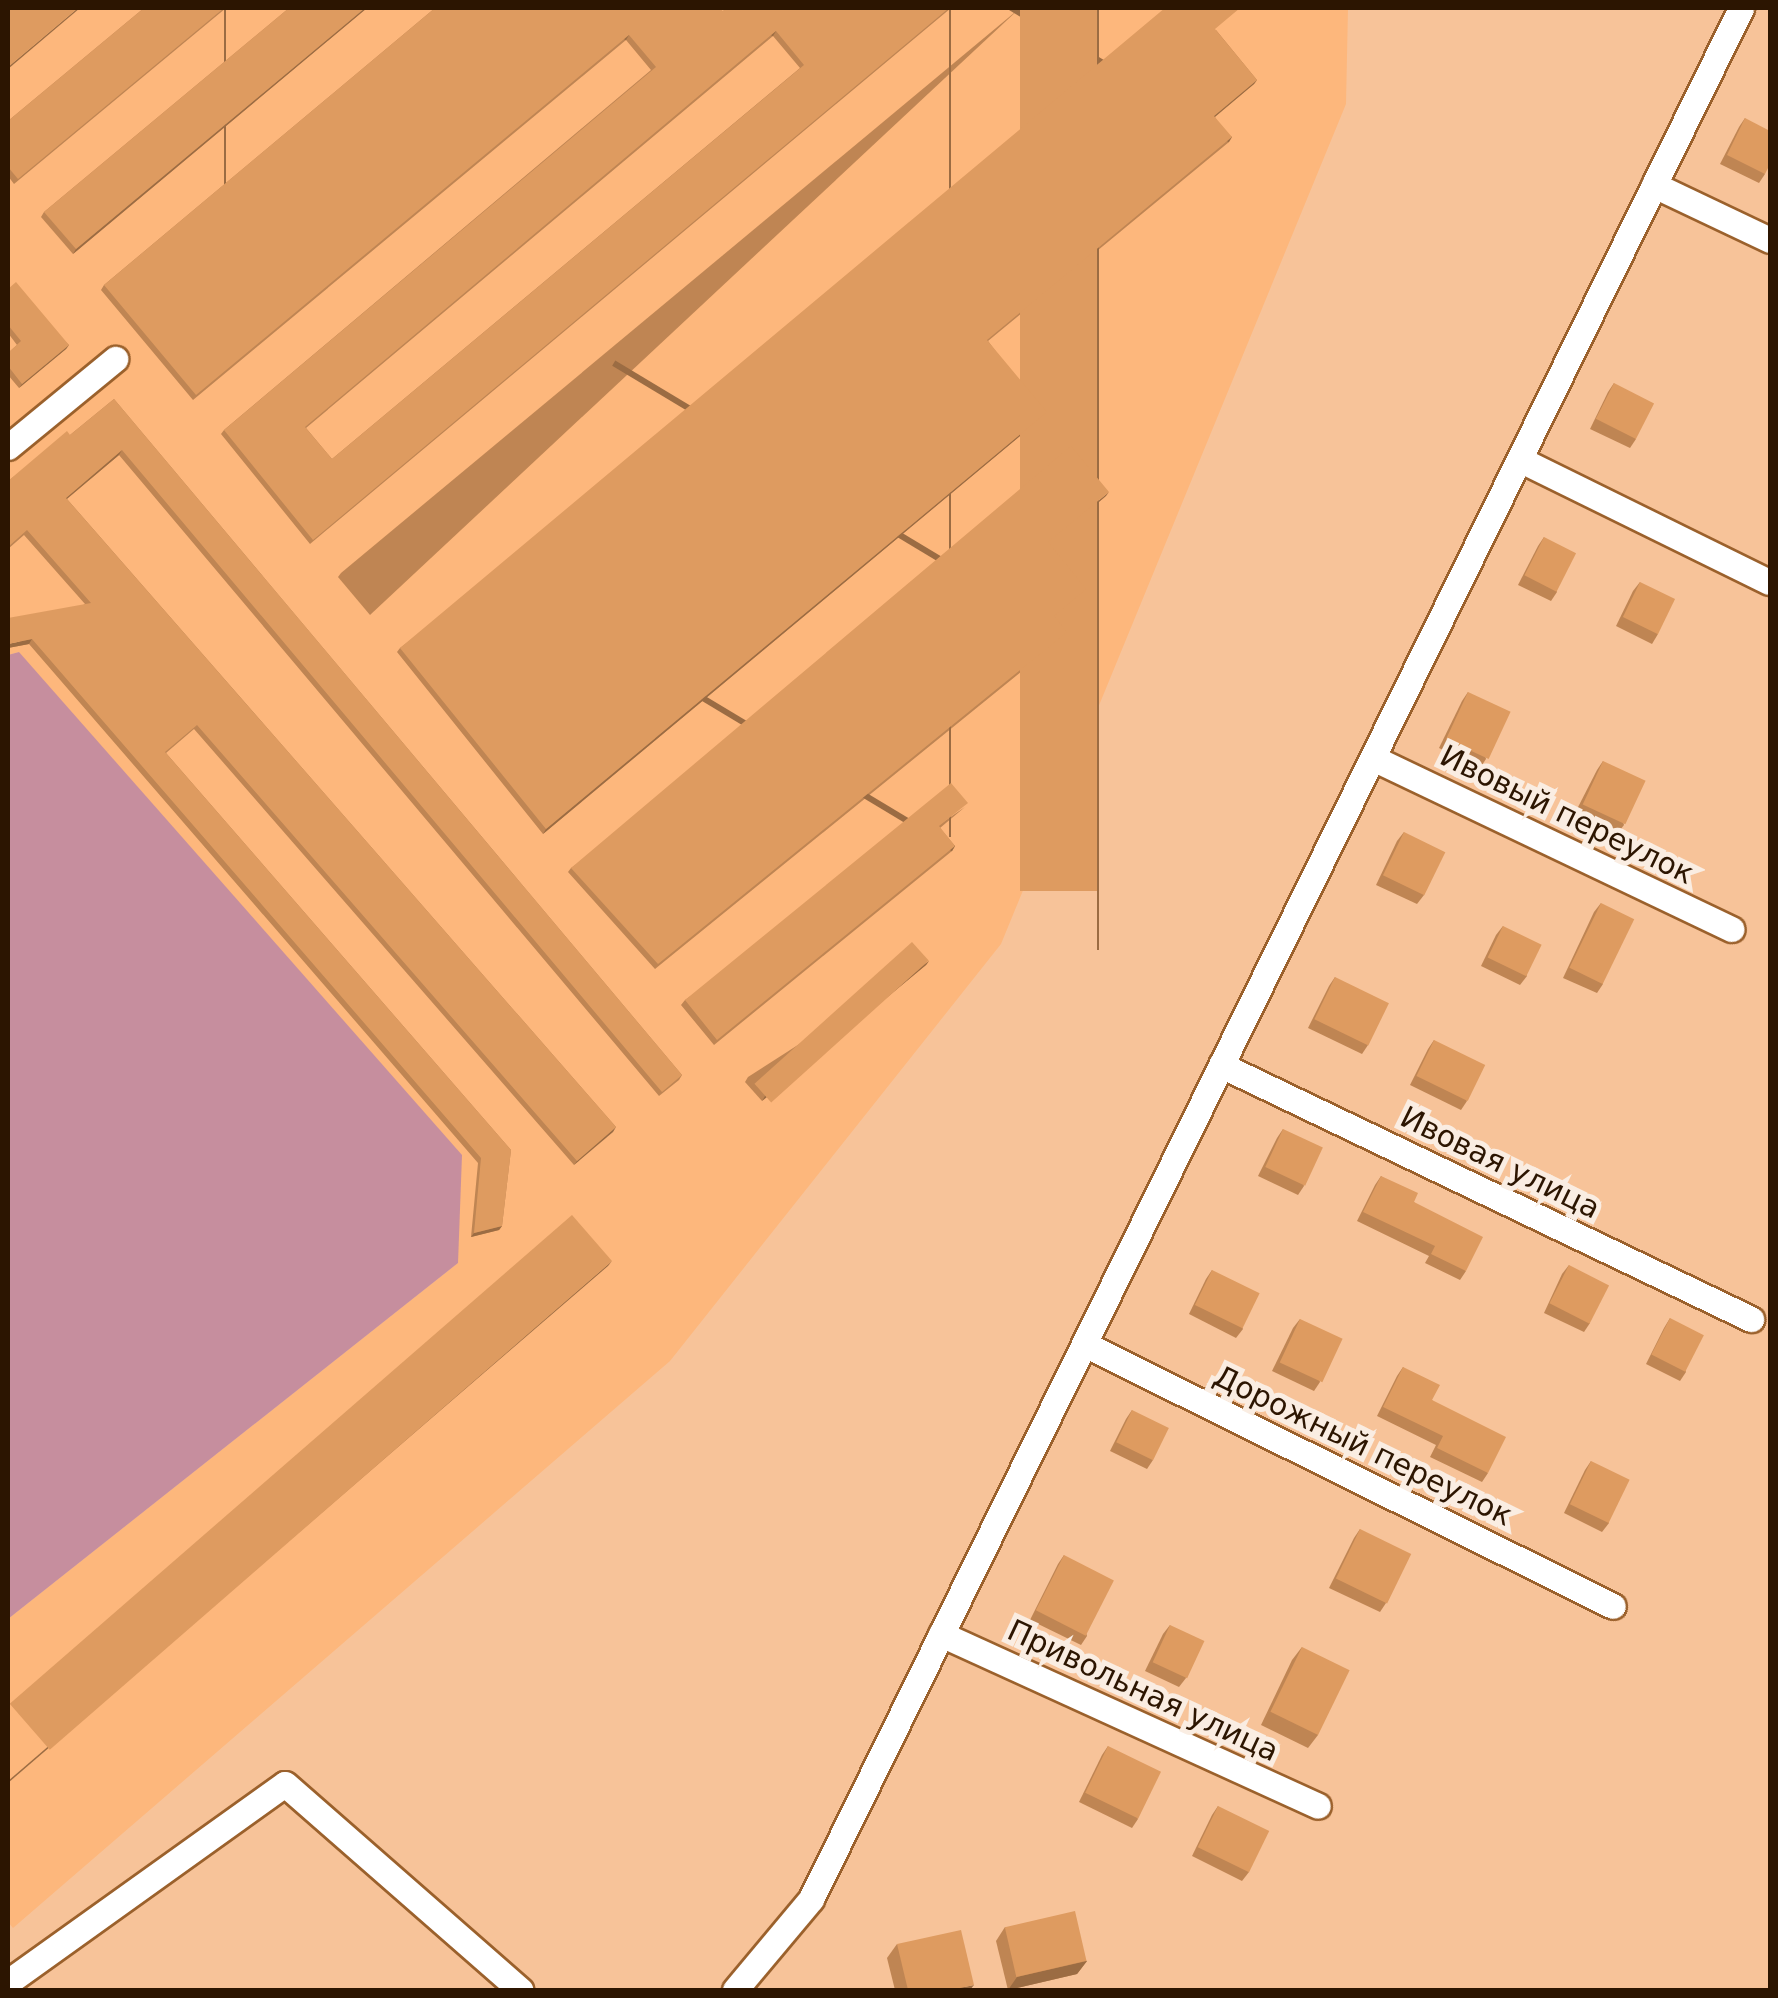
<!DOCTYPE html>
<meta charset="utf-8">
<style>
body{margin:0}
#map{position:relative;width:1778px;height:1998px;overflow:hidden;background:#f7c399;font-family:"DejaVu Sans",sans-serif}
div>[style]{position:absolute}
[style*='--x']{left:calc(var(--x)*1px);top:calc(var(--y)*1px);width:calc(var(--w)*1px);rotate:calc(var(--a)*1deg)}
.built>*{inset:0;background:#fdb77c}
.green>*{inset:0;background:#c68e9e}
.roads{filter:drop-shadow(2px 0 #9b612c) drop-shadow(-2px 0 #9b612c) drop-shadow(0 2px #9b612c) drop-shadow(0 -2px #9b612c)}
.street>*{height:25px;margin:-12.5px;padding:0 12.5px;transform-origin:12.5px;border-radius:12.5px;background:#fff}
.wall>*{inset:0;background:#bf8553}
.shaded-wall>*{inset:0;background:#9b6c43;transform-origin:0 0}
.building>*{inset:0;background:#de9b60;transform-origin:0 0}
span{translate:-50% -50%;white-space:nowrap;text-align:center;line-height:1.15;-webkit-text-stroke:10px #faede2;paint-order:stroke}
.street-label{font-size:30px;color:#2c1501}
.frame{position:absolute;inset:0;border:10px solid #2c1501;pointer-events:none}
</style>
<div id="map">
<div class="built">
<div style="clip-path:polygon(8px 8px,1348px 8px,1346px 104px,1001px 944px,670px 1361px,13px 1928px,8px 1922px,8px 1619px,458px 1263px,19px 652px,8px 655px)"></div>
</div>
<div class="green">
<div style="clip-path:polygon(19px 652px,462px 1155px,458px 1263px,8px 1619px,8px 655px)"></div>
</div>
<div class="roads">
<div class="street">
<div style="--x:1654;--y:185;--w:128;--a:25.4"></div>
<div style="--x:8;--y:447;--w:139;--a:-39.4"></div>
<div style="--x:1521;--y:460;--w:276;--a:26.2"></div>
<div style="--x:1375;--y:759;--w:395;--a:25.5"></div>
<div style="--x:1221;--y:1065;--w:588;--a:25.61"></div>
<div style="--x:1084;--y:1344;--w:590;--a:26.35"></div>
<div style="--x:941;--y:1634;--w:414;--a:24.5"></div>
<div style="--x:8;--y:1982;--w:340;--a:-35.6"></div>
<div style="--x:285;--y:1784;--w:313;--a:41.2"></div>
<div style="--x:735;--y:1990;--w:119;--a:-50.1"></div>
<div style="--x:811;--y:1899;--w:2107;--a:-63.81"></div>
</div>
</div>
<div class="wall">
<div style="clip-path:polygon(144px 8px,226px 8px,14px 184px,8px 176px,8px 121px)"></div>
<div style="clip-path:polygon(289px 8px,367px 8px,73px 254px,41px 217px,44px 212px)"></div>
<div style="clip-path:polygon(evenodd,435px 8px,723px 11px,727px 8px,951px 8px,310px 544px,221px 434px,224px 430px,651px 70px,626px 40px,193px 400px,101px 290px,104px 285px,435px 8px,773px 36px,800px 68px,332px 459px,306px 428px,773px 36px)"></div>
<div style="clip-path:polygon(1020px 8px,370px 615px,338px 577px,341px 573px)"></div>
<div style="clip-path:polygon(1216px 30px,1257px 80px,1254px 84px,1215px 117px,1229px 142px,988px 341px,1044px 416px,543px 834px,397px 652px,400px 648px)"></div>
<div style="clip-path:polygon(1745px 118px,1765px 174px,1759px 183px,1720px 164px,1739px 127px)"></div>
<div style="clip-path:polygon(8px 289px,69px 345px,66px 349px,19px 388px,8px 375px,8px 353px,17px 345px,8px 333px)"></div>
<div style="clip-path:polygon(1614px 383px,1636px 439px,1630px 448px,1590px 429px,1608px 392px)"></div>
<div style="clip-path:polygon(114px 399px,682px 1075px,679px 1080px,659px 1096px,119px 455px,67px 499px,616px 1127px,574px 1165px,194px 729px,166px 753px,511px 1150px,502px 1226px,499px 1230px,471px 1237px,478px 1163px,29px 644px,8px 648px,85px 604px,24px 535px,8px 549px,8px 481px,70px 435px)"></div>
<div style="clip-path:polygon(1106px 496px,1049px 544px,1086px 589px,1083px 594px,1054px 617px,1064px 637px,655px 969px,568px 872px,571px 868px)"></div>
<div style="clip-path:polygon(1544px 537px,1557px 592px,1551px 601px,1518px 585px,1538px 546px)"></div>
<div style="clip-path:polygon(1640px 582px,1658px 634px,1652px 644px,1616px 626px,1633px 591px)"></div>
<div style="clip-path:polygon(1468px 692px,1486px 759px,1480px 768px,1439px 748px,1462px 701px)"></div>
<div style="clip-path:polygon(1603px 761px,1624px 825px,1617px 834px,1575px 813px,1597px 770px)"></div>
<div style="clip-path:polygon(965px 807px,940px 828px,955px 846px,952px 851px,714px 1045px,681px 1005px,685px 1000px)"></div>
<div style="clip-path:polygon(1404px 832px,1424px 895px,1417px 904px,1376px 885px,1397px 841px)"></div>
<div style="clip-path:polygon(1601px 903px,1603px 984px,1597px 993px,1563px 978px,1594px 912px)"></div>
<div style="clip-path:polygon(1503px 926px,1527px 976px,1520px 985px,1481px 966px,1496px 935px)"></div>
<div style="clip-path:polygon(929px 961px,926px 965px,762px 1101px,745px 1082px,748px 1077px)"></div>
<div style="clip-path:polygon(1335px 977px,1368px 1045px,1362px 1054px,1308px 1028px,1329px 986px)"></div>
<div style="clip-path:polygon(1434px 1040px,1467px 1101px,1461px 1110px,1410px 1085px,1428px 1049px)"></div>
<div style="clip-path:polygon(1283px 1129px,1304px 1186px,1298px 1195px,1258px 1176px,1277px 1138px)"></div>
<div style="clip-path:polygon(1381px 1176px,1414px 1202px,1466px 1271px,1460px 1280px,1425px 1263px,1429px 1256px,1357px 1221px,1375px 1185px)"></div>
<div style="clip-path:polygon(1569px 1265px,1590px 1323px,1584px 1332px,1544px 1313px,1562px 1274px)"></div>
<div style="clip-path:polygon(1212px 1270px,1243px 1329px,1236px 1338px,1189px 1314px,1206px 1279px)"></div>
<div style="clip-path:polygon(1670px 1318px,1686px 1372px,1680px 1381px,1646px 1364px,1664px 1328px)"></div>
<div style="clip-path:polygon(1300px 1319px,1320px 1382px,1314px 1391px,1272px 1371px,1293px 1328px)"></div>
<div style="clip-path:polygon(1403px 1367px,1432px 1400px,1488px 1473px,1482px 1482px,1430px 1457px,1436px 1445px,1377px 1416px,1397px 1376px)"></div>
<div style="clip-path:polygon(1132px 1410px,1153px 1460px,1147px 1469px,1110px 1451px,1126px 1419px)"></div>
<div style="clip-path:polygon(1591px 1461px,1609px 1523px,1602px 1532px,1564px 1513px,1585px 1470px)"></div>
<div style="clip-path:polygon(1360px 1529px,1386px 1603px,1380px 1612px,1329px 1588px,1354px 1538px)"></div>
<div style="clip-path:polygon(1064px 1555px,1087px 1636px,1081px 1645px,1030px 1620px,1058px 1564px)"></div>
<div style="clip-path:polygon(1170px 1625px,1186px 1678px,1179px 1687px,1145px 1671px,1163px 1634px)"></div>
<div style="clip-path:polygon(1302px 1647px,1318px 1735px,1308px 1748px,1261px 1725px,1292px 1660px)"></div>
<div style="clip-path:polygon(1108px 1746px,1138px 1819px,1132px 1828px,1079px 1802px,1102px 1755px)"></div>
<div style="clip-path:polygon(1218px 1806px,1249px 1872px,1242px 1881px,1192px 1856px,1212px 1815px)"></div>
<div style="clip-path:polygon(1005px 1927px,1087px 1961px,1077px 1974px,1008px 1990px,996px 1941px)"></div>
<div style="clip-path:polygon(897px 1944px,970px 1990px,895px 1990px,887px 1958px)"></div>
</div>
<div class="shaded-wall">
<div style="clip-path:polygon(78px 8px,80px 8px,8px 69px,8px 67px)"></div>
<div style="left:224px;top:8px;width:2px;height:268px"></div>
<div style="clip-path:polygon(365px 8px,367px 8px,73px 254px,76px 249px)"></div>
<div style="left:949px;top:8px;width:2px;height:829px"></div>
<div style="left:1097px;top:8px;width:2px;height:942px"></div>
<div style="left:776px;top:31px;width:6px;height:615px;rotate:121deg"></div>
<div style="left:629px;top:35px;width:6px;height:563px;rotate:121deg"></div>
<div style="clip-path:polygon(1257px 80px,1254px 84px,1211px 120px,1214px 116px)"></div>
<div style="left:1232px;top:137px;width:6px;height:318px;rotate:121deg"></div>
<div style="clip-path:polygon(69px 345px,66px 349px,19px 388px,22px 384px)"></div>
<div style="clip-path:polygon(1047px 412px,1044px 416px,543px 834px,546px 829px)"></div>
<div style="clip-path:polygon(122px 450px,119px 455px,63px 502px,66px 498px)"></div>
<div style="clip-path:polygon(1109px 492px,1106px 496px,1045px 547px,1048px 542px)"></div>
<div style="left:1067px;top:632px;width:6px;height:527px;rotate:121deg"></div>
<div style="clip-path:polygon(32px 639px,29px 644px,8px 648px,8px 644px)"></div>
<div style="left:955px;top:846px;width:6px;height:307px;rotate:121deg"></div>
<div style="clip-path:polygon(929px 961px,926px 965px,762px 1101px,765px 1096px)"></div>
<div style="clip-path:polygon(616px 1127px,613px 1132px,574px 1165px,577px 1161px)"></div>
<div style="clip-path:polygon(502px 1226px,499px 1230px,471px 1237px,474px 1233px)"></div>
<div style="clip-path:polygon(612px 1261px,608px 1266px,8px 1783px,8px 1781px)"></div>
<div style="clip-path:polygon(1087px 1961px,1077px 1974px,1008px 1990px,1017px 1977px)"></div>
<div style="clip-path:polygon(974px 1985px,970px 1990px,950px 1990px)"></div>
</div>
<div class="building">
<div style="clip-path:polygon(8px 8px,78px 8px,8px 67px)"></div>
<div style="clip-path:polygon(144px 8px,224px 8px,18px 179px,8px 167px,8px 121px)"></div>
<div style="clip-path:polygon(289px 8px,365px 8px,76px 249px,44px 212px)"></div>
<div style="clip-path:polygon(evenodd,435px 8px,719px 8px,723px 11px,727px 8px,949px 8px,313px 540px,224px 430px,656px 67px,629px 35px,196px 395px,104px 285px,435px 8px,776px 31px,804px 65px,332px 459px,305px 427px,776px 31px)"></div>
<div style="left:1020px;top:8px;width:77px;height:883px"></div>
<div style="clip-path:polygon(1165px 8px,1240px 8px,1215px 29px,1257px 80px,1214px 116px,1232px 137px,987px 340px,1047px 412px,546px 829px,400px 648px)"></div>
<div style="clip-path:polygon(1745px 118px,1770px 131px,1770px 164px,1765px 174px,1727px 155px)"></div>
<div style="clip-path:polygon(16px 282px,69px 345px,22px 384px,8px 366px,8px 353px,21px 341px,8px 325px,8px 289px)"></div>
<div style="left:1614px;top:383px;width:45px;height:40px;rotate:27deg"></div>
<div style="clip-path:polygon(114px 399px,682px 1075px,662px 1092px,122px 450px,66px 498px,616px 1127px,577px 1161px,197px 725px,165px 752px,511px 1150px,502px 1226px,474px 1233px,481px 1158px,32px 639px,8px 644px,8px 618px,91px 603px,27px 530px,8px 547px,8px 481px,67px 431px,70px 435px)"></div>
<div style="clip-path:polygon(1071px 446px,1109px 492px,1048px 542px,1086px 589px,1054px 616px,1067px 632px,658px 964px,571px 868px)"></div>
<div style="left:1544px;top:537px;width:36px;height:43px;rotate:27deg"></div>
<div style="left:1640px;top:582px;width:39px;height:39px;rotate:26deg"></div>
<div style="left:1468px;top:692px;width:47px;height:52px;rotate:25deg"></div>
<div style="left:1603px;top:761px;width:47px;height:48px;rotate:25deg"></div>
<div style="clip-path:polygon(951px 783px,968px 803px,939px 826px,955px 846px,717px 1040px,685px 1000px)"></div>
<div style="left:1404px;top:832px;width:46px;height:48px;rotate:26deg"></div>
<div style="left:1601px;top:903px;width:37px;height:72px;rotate:26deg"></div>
<div style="left:1503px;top:926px;width:43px;height:35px;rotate:26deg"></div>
<div style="left:912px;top:942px;width:25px;height:212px;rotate:48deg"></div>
<div style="left:1335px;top:977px;width:60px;height:47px;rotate:26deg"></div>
<div style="left:1434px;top:1040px;width:57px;height:40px;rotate:26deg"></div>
<div style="left:1283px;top:1129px;width:44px;height:42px;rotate:25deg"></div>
<div style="clip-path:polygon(1381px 1176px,1418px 1193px,1414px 1202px,1483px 1237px,1466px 1271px,1431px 1254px,1435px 1246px,1363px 1212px)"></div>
<div style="left:572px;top:1215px;width:61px;height:745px;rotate:49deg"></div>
<div style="left:1569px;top:1265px;width:45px;height:43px;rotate:27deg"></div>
<div style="left:1212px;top:1270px;width:53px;height:39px;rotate:26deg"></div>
<div style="left:1670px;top:1318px;width:38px;height:41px;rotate:27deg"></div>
<div style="left:1300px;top:1319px;width:47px;height:48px;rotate:25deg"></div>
<div style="clip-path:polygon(1403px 1367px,1440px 1385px,1432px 1400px,1506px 1437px,1488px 1473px,1437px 1448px,1443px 1436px,1383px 1407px)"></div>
<div style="left:1132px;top:1410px;width:41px;height:36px;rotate:26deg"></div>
<div style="left:1591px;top:1461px;width:43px;height:48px;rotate:26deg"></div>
<div style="left:1360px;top:1529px;width:57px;height:55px;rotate:26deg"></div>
<div style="left:1064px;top:1555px;width:56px;height:62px;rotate:27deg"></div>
<div style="left:1170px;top:1625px;width:38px;height:41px;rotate:25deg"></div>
<div style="left:1302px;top:1647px;width:53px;height:72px;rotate:26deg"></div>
<div style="left:1108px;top:1746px;width:59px;height:52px;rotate:26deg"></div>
<div style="left:1218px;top:1806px;width:57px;height:46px;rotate:26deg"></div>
<div style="left:1075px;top:1911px;width:51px;height:72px;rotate:77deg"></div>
<div style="clip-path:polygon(961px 1930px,974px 1985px,950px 1990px,908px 1990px,897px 1944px)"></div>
</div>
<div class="street-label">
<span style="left:1567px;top:815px;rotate:26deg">Ивовый переулок</span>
<span style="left:1500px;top:1163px;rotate:26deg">Ивовая улица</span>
<span style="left:1363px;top:1446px;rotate:26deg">Дорожный переулок</span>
<span style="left:1143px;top:1691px;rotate:25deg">Привольная улица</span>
</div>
<div class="frame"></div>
</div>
